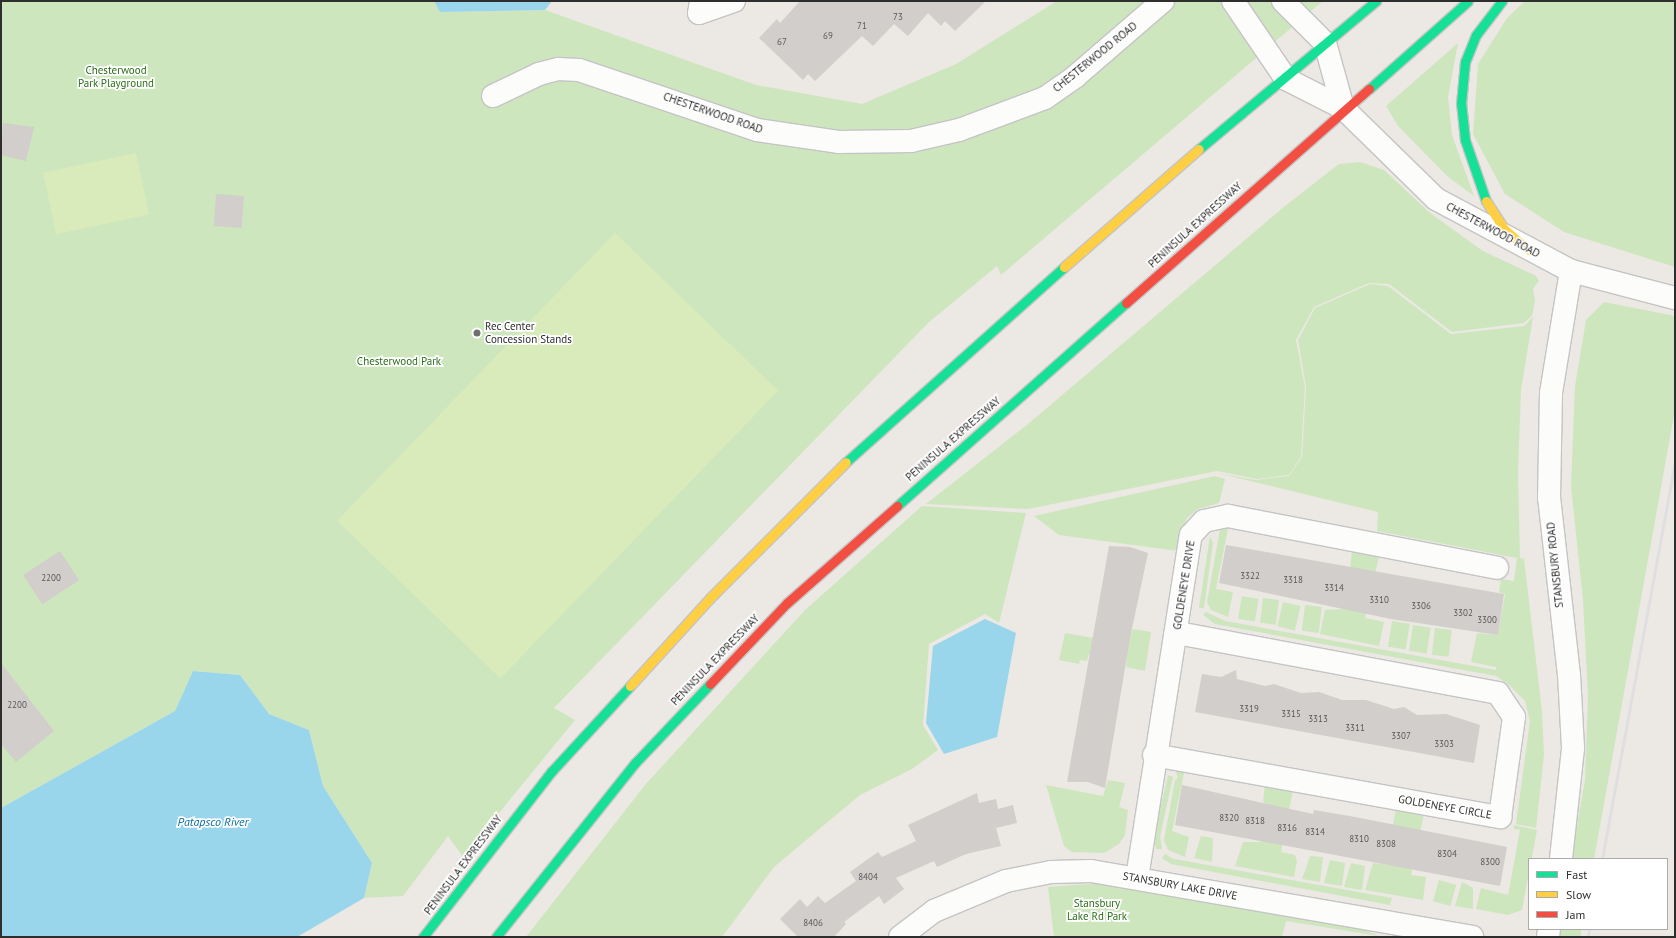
<!DOCTYPE html>
<style>
body{margin:0}
#map{position:relative;width:1676px;height:938px;overflow:hidden;background:#ece8e4;font-family:"PT Sans",sans-serif}
div>[style]{position:absolute}
[style*='--x']{left:calc(var(--x)*1px);top:calc(var(--y)*1px);width:calc(var(--w)*1px);rotate:calc(var(--a)*1deg)}
.green>*{inset:0;background:#cee6be;transform-origin:0 0}
.pitch>*{inset:0;background:#d9eabb;transform-origin:0 0}
.water>*{inset:0;background:#99d6ec}
.building>*{inset:0;background:#d1cecb;transform-origin:0 0}
.roads{filter:drop-shadow(1px 0 #c5c4c5) drop-shadow(-1px 0 #c5c4c5) drop-shadow(0 1px #c5c4c5) drop-shadow(0 -1px #c5c4c5)}
.street>*{height:22px;margin:-11px;padding:0 11px;transform-origin:11px;border-radius:11px;background:#fcfcfb}
.fast>*{height:9px;margin:-4.5px;padding:0 4.5px;transform-origin:4.5px;border-radius:4.5px;background:#16e098}
.slow>*{height:9px;margin:-4.5px;padding:0 4.5px;transform-origin:4.5px;border-radius:4.5px;background:#ffcf43}
.jam>*{height:9px;margin:-4.5px;padding:0 4.5px;transform-origin:4.5px;border-radius:4.5px;background:#f24e42}
.rail>*{height:3px;margin:-1.5px;padding:0 1.5px;transform-origin:1.5px;border-radius:1.5px;background:#dfdfe1}
.dots>*{width:11px;height:11px;translate:-50% -50%;box-sizing:border-box;border:2px solid #fff;border-radius:50%}
span{translate:-50% -50%;white-space:nowrap;text-align:center;line-height:1.15;-webkit-text-stroke:3.5px #fff;paint-order:stroke}
.number-label{font-size:9px;color:#585857}
.number-label span{-webkit-text-stroke-width:0}
.street-label{font-size:11px;color:#2e2e2e}
.park-label{font-size:11px;color:#2c6e1b}
.poi-label{font-size:11px;color:#2e2e2e}
.left{translate:0 -50%;text-align:left}
.water-label{font-size:12px;color:#0d6fa3;font-style:italic}
.frame{position:absolute;inset:0;border:2px solid #2e2e2e;pointer-events:none}
.legend{position:absolute;left:1528px;top:858px;width:140px;height:72px;box-sizing:border-box;background:#fff;border:1px solid #ababab;margin:0;padding:5px 7px;list-style:none;font-size:12px;color:#2e2e2e}
.legend li{display:flex;align-items:center;gap:8px;height:20px}
.legend b{width:20px;border:1px solid #ababab}
</style>
<div id="map">
<div class="green">
<div style="clip-path:polygon(1px 1px,434px 1px,440px 12px,545px 10px,756px 85px,862px 104px,956px 64px,1057px 1px,1323px 1px,1001px 275px,997px 266px,928px 323px,554px 708px,575px 720px,463px 857px,448px 836px,403px 896px,364px 898px,372px 863px,323px 786px,309px 730px,269px 714px,240px 675px,193px 671px,175px 711px,1px 808px)"></div>
<div style="clip-path:polygon(1525px 1px,1675px 1px,1675px 267px,1564px 232px,1505px 194px,1473px 134px,1478px 64px,1507px 18px)"></div>
<div style="clip-path:polygon(1458px 43px,1448px 97px,1452px 135px,1474px 196px,1447px 176px,1398px 126px,1386px 106px)"></div>
<div style="clip-path:polygon(1360px 162px,1384px 170px,1430px 213px,1483px 251px,1536px 276px,1539px 281px,1533px 289px,1535px 301px,1532px 316px,1524px 323px,1452px 332px,1389px 284px,1369px 283px,1314px 307px,1296px 340px,1305px 387px,1301px 457px,1289px 475px,1257px 479px,1217px 471px,1028px 509px,926px 504px,1028px 424px,1285px 206px,1339px 164px)"></div>
<div style="clip-path:polygon(1370px 284px,1388px 286px,1451px 334px,1524px 326px,1533px 317px,1521px 390px,1518px 472px,1520px 558px,1524px 559px,1542px 711px,1544px 755px,1536px 828px,1516px 824px,1530px 721px,1525px 701px,1508px 684px,1496px 676px,1215px 624px,1203px 615px,1206px 612px,1225px 621px,1496px 670px,1496px 667px,1471px 662px,1477px 633px,1498px 635px,1505px 594px,1499px 592px,1501px 579px,1514px 581px,1517px 558px,1377px 531px,1378px 512px,1217px 473px,1256px 480px,1289px 476px,1302px 457px,1306px 387px,1298px 340px,1315px 308px)"></div>
<div style="clip-path:polygon(1604px 302px,1675px 316px,1675px 410px,1594px 859px,1571px 859px,1585px 780px,1588px 697px,1583px 600px,1571px 487px,1575px 386px,1586px 320px)"></div>
<div style="clip-path:polygon(1215px 476px,1225px 479px,1219px 503px,1198px 509px,1187px 518px,1178px 551px,1059px 535px,1034px 516px)"></div>
<div style="clip-path:polygon(922px 506px,1026px 513px,999px 623px,985px 614px,929px 644px,923px 725px,938px 750px,912px 769px,860px 795px,774px 867px,722px 937px,526px 937px,645px 785px,805px 610px)"></div>
<div style="clip-path:polygon(1220px 529px,1228px 529px,1216px 589px,1233px 592px,1228px 617px,1211px 610px,1207px 602px)"></div>
<div style="clip-path:polygon(1210px 536px,1213px 543px,1204px 608px,1199px 608px)"></div>
<div style="clip-path:polygon(1352px 550px,1379px 556px,1365px 618px,1384px 622px,1379px 646px,1320px 634px,1325px 610px,1346px 609px)"></div>
<div style="left:1242px;top:596px;width:17px;height:23px;rotate:10deg"></div>
<div style="left:1263px;top:598px;width:16px;height:25px;rotate:7deg"></div>
<div style="left:1283px;top:602px;width:18px;height:25px;rotate:13deg"></div>
<div style="left:1305px;top:605px;width:17px;height:26px;rotate:7deg"></div>
<div style="left:1392px;top:621px;width:18px;height:26px;rotate:9deg"></div>
<div style="left:1413px;top:625px;width:18px;height:26px;rotate:9deg"></div>
<div style="left:1435px;top:628px;width:17px;height:27px;rotate:7deg"></div>
<div style="clip-path:polygon(1133px 629px,1151px 632px,1145px 671px,1126px 667px,1127px 658px,1107px 653px,1089px 654px,1087px 661px,1080px 660px,1079px 664px,1059px 660px,1065px 633px,1127px 644px)"></div>
<div style="clip-path:polygon(1175px 769px,1185px 769px,1172px 831px,1189px 837px,1185px 857px,1168px 850px,1164px 840px,1175px 780px,1178px 778px)"></div>
<div style="clip-path:polygon(1168px 775px,1173px 777px,1160px 837px,1162px 849px,1156px 849px,1154px 836px)"></div>
<div style="clip-path:polygon(1108px 780px,1125px 783px,1119px 807px,1128px 810px,1125px 835px,1119px 844px,1104px 853px,1072px 852px,1064px 846px,1046px 785px,1103px 796px)"></div>
<div style="clip-path:polygon(1265px 784px,1293px 790px,1281px 852px,1295px 855px,1297px 861px,1294px 877px,1235px 866px,1243px 842px,1261px 842px,1267px 804px,1263px 802px)"></div>
<div style="clip-path:polygon(1396px 809px,1424px 814px,1411px 875px,1426px 877px,1423px 900px,1365px 890px,1373px 863px,1388px 865px,1397px 827px,1393px 825px)"></div>
<div style="clip-path:polygon(1514px 825px,1537px 830px,1522px 910px,1508px 915px,1476px 909px,1481px 888px,1508px 895px,1520px 830px,1514px 829px)"></div>
<div style="clip-path:polygon(1201px 836px,1213px 838px,1212px 862px,1194px 858px)"></div>
<div style="clip-path:polygon(1165px 854px,1174px 859px,1392px 898px,1390px 905px,1171px 864px,1162px 858px)"></div>
<div style="clip-path:polygon(1310px 856px,1323px 857px,1320px 882px,1302px 879px)"></div>
<div style="clip-path:polygon(1330px 860px,1345px 863px,1342px 886px,1324px 883px)"></div>
<div style="clip-path:polygon(1351px 863px,1365px 866px,1362px 890px,1344px 887px)"></div>
<div style="left:1439px;top:880px;width:18px;height:22px;rotate:16deg"></div>
<div style="clip-path:polygon(1462px 882px,1473px 888px,1473px 909px,1455px 906px)"></div>
<div style="clip-path:polygon(1089px 884px,1128px 884px,1362px 929px,1379px 936px,1286px 921px,1282px 937px,1054px 937px,1048px 887px)"></div>
<div style="left:1558px;top:929px;width:23px;height:8px"></div>
</div>
<div class="pitch">
<div style="left:136px;top:153px;width:63px;height:95px;rotate:78deg"></div>
<div style="left:615px;top:233px;width:227px;height:400px;rotate:44deg"></div>
</div>
<div class="water">
<div style="clip-path:polygon(434px 1px,552px 1px,545px 10px,440px 12px)"></div>
<div style="clip-path:polygon(985px 619px,1016px 633px,997px 737px,944px 754px,926px 723px,933px 646px)"></div>
<div style="clip-path:polygon(193px 671px,240px 675px,269px 714px,309px 730px,323px 786px,372px 863px,364px 898px,297px 937px,1px 937px,1px 808px,175px 711px)"></div>
</div>
<div class="building">
<div style="clip-path:polygon(800px 1px,986px 1px,955px 31px,945px 21px,941px 26px,928px 13px,908px 36px,894px 24px,873px 46px,862px 36px,815px 81px,808px 74px,803px 80px,759px 38px,777px 19px,780px 23px)"></div>
<div style="clip-path:polygon(3px 123px,34px 127px,26px 161px,1px 155px)"></div>
<div style="left:216px;top:194px;width:28px;height:32px;rotate:4deg"></div>
<div style="clip-path:polygon(1226px 545px,1504px 594px,1498px 635px,1391px 619px,1219px 583px)"></div>
<div style="clip-path:polygon(1109px 546px,1130px 547px,1148px 553px,1130px 638px,1105px 788px,1088px 782px,1067px 782px)"></div>
<div style="left:60px;top:551px;width:35px;height:44px;rotate:57deg"></div>
<div style="clip-path:polygon(1px 663px,54px 731px,16px 762px,1px 744px)"></div>
<div style="clip-path:polygon(1236px 670px,1237px 679px,1265px 686px,1274px 684px,1301px 693px,1319px 692px,1342px 700px,1366px 700px,1394px 709px,1404px 707px,1417px 715px,1446px 714px,1480px 725px,1474px 763px,1195px 712px,1202px 674px,1221px 677px)"></div>
<div style="clip-path:polygon(1182px 785px,1313px 814px,1314px 810px,1355px 817px,1507px 847px,1500px 886px,1175px 825px)"></div>
<div style="clip-path:polygon(977px 793px,979px 803px,996px 799px,998px 809px,1013px 805px,1017px 823px,996px 828px,1001px 846px,966px 854px,937px 867px,934px 861px,896px 878px,904px 889px,884px 904px,879px 896px,844px 922px,846px 924px,834px 937px,798px 937px,780px 919px,800px 899px,807px 907px,818px 896px,825px 903px,856px 881px,850px 872px,878px 852px,882px 857px,916px 841px,908px 825px)"></div>
</div>
<div class="roads">
<div class="street">
<div style="--x:701;--y:1;--w:12;--a:99"></div>
<div style="--x:699;--y:13;--w:37;--a:-19"></div>
<div style="--x:1233;--y:1;--w:94;--a:55.8"></div>
<div style="--x:1286;--y:79;--w:64;--a:27"></div>
<div style="--x:1343;--y:108;--w:130;--a:44.4"></div>
<div style="--x:1436;--y:199;--w:153;--a:28.1"></div>
<div style="--x:1571;--y:271;--w:107;--a:14.6"></div>
<div style="--x:1283;--y:1;--w:59;--a:45"></div>
<div style="--x:1325;--y:43;--w:67;--a:74.5"></div>
<div style="--x:493;--y:96;--w:51;--a:-25.6"></div>
<div style="--x:539;--y:74;--w:20;--a:-15"></div>
<div style="--x:558;--y:69;--w:21;--a:3"></div>
<div style="--x:579;--y:70;--w:188;--a:18.6"></div>
<div style="--x:757;--y:130;--w:82;--a:8.4"></div>
<div style="--x:838;--y:142;--w:73;--a:-0.8"></div>
<div style="--x:911;--y:141;--w:49;--a:-12.9"></div>
<div style="--x:959;--y:130;--w:92;--a:-20.4"></div>
<div style="--x:1045;--y:98;--w:38;--a:-35"></div>
<div style="--x:1076;--y:76;--w:115;--a:-40.8"></div>
<div style="--x:1154;--y:755;--w:352;--a:10.2"></div>
<div style="--x:1500;--y:817;--w:101;--a:-82"></div>
<div style="--x:1514;--y:717;--w:29;--a:-124"></div>
<div style="--x:1498;--y:693;--w:328;--a:-169.4"></div>
<div style="--x:1561;--y:859;--w:112;--a:-83.8"></div>
<div style="--x:1573;--y:748;--w:73;--a:-93.1"></div>
<div style="--x:1569;--y:675;--w:178;--a:-96.4"></div>
<div style="--x:1549;--y:498;--w:105;--a:-88.9"></div>
<div style="--x:1551;--y:393;--w:124;--a:-80.7"></div>
<div style="--x:1137;--y:878;--w:347;--a:-81.1"></div>
<div style="--x:1191;--y:535;--w:19;--a:-47"></div>
<div style="--x:1204;--y:521;--w:25;--a:-12"></div>
<div style="--x:1228;--y:516;--w:274;--a:10.9"></div>
<div style="--x:900;--y:937;--w:43;--a:-37.4"></div>
<div style="--x:934;--y:911;--w:78;--a:-22.6"></div>
<div style="--x:1006;--y:881;--w:46;--a:-11.3"></div>
<div style="--x:1051;--y:872;--w:40;--a:-1.4"></div>
<div style="--x:1091;--y:871;--w:387;--a:9.8"></div>
<div style="--x:1548;--y:937;--w:8;--a:-83"></div>
</div>
<div class="fast">
<div style="--x:1369;--y:89;--w:132;--a:-41.6"></div>
<div style="--x:1199;--y:149;--w:231;--a:-39.9"></div>
<div style="--x:1486;--y:201;--w:65;--a:-109"></div>
<div style="--x:1465;--y:140;--w:36;--a:-96"></div>
<div style="--x:1461;--y:104;--w:42;--a:-84.6"></div>
<div style="--x:1465;--y:62;--w:29;--a:-68"></div>
<div style="--x:1476;--y:35;--w:43;--a:-52.6"></div>
<div style="--x:846;--y:462;--w:292;--a:-41.8"></div>
<div style="--x:897;--y:506;--w:306;--a:-41.6"></div>
<div style="--x:423;--y:937;--w:209;--a:-52.2"></div>
<div style="--x:551;--y:772;--w:117;--a:-47.4"></div>
<div style="--x:496;--y:937;--w:223;--a:-51.4"></div>
<div style="--x:635;--y:763;--w:109;--a:-46.5"></div>
</div>
<div class="slow">
<div style="--x:1486;--y:201;--w:33;--a:57"></div>
<div style="--x:1504;--y:229;--w:34;--a:40"></div>
<div style="--x:1064;--y:267;--w:179;--a:-41.2"></div>
<div style="--x:630;--y:686;--w:119;--a:-47.7"></div>
<div style="--x:710;--y:598;--w:192;--a:-45"></div>
</div>
<div class="jam">
<div style="--x:1126;--y:303;--w:324;--a:-41.4"></div>
<div style="--x:710;--y:684;--w:112;--a:-46.5"></div>
<div style="--x:787;--y:603;--w:147;--a:-41.4"></div>
</div>
</div>
<div class="rail">
<div style="--x:1602;--y:859;--w:405;--a:-79.6"></div>
<div style="--x:1588;--y:937;--w:8;--a:-83"></div>
</div>
<div class="dots">
<div style="left:477px;top:333px;background:#706f6e"></div>
</div>
<div class="number-label">
<span style="left:898px;top:17px">73</span>
<span style="left:862px;top:26px">71</span>
<span style="left:828px;top:36px">69</span>
<span style="left:782px;top:42px">67</span>
<span style="left:1250px;top:576px">3322</span>
<span style="left:51px;top:578px">2200</span>
<span style="left:1293px;top:580px">3318</span>
<span style="left:1334px;top:588px">3314</span>
<span style="left:1379px;top:600px">3310</span>
<span style="left:1421px;top:606px">3306</span>
<span style="left:1463px;top:613px">3302</span>
<span style="left:1487px;top:620px">3300</span>
<span style="left:17px;top:705px">2200</span>
<span style="left:1249px;top:709px">3319</span>
<span style="left:1291px;top:714px">3315</span>
<span style="left:1318px;top:719px">3313</span>
<span style="left:1355px;top:728px">3311</span>
<span style="left:1401px;top:736px">3307</span>
<span style="left:1444px;top:744px">3303</span>
<span style="left:1229px;top:818px">8320</span>
<span style="left:1255px;top:821px">8318</span>
<span style="left:1287px;top:828px">8316</span>
<span style="left:1315px;top:832px">8314</span>
<span style="left:1359px;top:839px">8310</span>
<span style="left:1386px;top:844px">8308</span>
<span style="left:1447px;top:854px">8304</span>
<span style="left:1490px;top:862px">8300</span>
<span style="left:868px;top:877px">8404</span>
<span style="left:813px;top:923px">8406</span>
</div>
<div class="street-label">
<span style="left:1095px;top:57px;rotate:-39deg">CHESTERWOOD ROAD</span>
<span style="left:713px;top:113px;rotate:19deg">CHESTERWOOD ROAD</span>
<span style="left:1195px;top:225px;rotate:-42deg">PENINSULA EXPRESSWAY</span>
<span style="left:1493px;top:230px;rotate:28deg">CHESTERWOOD ROAD</span>
<span style="left:953px;top:439px;rotate:-41deg">PENINSULA EXPRESSWAY</span>
<span style="left:1555px;top:565px;rotate:-96deg">STANSBURY ROAD</span>
<span style="left:1184px;top:585px;rotate:-81deg">GOLDENEYE DRIVE</span>
<span style="left:715px;top:660px;rotate:-46deg">PENINSULA EXPRESSWAY</span>
<span style="left:1445px;top:807px;rotate:10deg">GOLDENEYE CIRCLE</span>
<span style="left:463px;top:865px;rotate:-53deg">PENINSULA EXPRESSWAY</span>
<span style="left:1180px;top:886px;rotate:10deg">STANSBURY LAKE DRIVE</span>
</div>
<div class="park-label">
<span style="left:116px;top:77px">Chesterwood<br>Park Playground</span>
<span style="left:399px;top:361px">Chesterwood Park</span>
<span style="left:1097px;top:910px">Stansbury<br>Lake Rd Park</span>
</div>
<div class="poi-label">
<span class="left" style="left:485px;top:333px">Rec Center<br>Concession Stands</span>
</div>
<div class="water-label">
<span style="left:213px;top:822px">Patapsco River</span>
</div>
<div class="frame"></div>
<ul class="legend">
<li><b style="height:5px;background:#16e098"></b>Fast</li>
<li><b style="height:5px;background:#ffcf43"></b>Slow</li>
<li><b style="height:5px;background:#f24e42"></b>Jam</li>
</ul>
</div>
